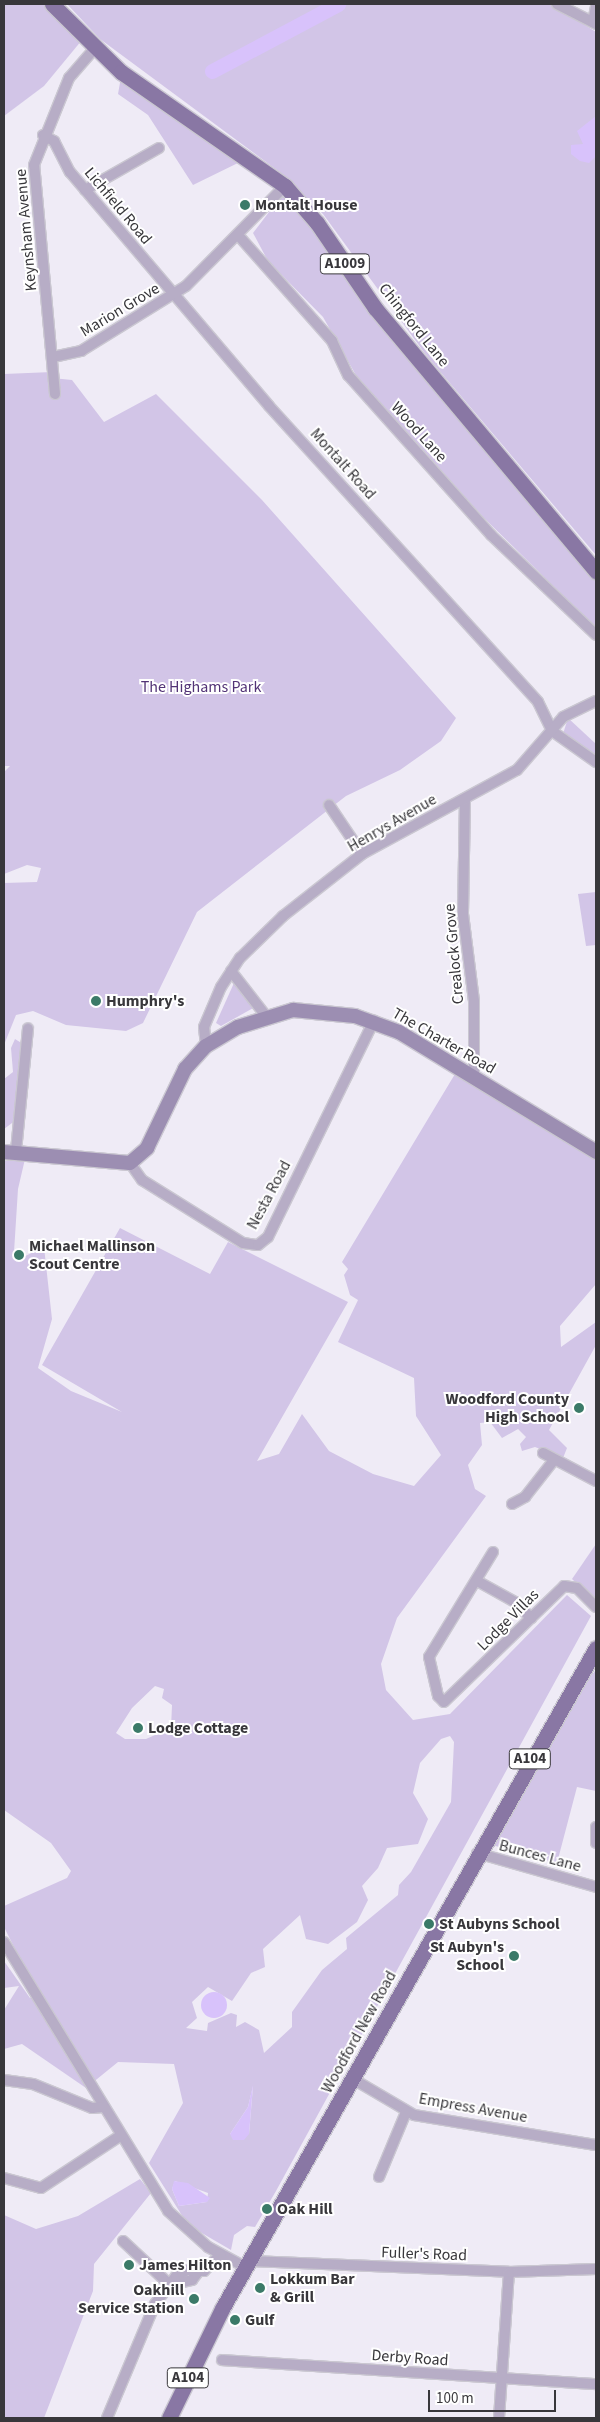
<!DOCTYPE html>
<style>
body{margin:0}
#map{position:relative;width:600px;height:2422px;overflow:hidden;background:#efebf6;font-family:"Source Sans 3",sans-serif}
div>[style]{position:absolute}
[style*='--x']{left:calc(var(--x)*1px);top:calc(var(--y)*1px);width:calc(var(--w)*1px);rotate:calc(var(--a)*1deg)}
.green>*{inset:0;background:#d2c5e7}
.water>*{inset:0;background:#d8c2fb}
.round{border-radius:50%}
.river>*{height:15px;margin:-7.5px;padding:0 7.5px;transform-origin:7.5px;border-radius:7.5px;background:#d8c2fb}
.roads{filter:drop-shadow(1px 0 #cac7d1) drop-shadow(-1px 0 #cac7d1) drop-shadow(0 1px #cac7d1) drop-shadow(0 -1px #cac7d1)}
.street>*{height:10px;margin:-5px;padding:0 5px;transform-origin:5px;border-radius:5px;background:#b7adc6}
.secondary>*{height:14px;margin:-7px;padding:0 7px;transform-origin:7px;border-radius:7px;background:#9c8eb2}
.primary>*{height:15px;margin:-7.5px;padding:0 7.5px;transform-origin:7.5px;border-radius:7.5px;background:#8977a4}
.dots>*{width:14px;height:14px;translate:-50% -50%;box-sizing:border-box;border:2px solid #fff;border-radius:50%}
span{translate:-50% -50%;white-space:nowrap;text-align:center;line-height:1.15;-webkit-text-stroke:4px #fff;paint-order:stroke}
.shield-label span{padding:1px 4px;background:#fff;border:1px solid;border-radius:4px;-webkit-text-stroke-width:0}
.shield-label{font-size:15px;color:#38373b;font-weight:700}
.poi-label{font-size:16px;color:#38373b;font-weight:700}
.left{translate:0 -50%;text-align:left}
.right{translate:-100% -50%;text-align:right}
.street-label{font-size:16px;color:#38373b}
.park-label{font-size:16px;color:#523376}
.frame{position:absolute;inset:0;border:5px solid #38373b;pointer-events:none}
.scale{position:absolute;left:428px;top:2390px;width:128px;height:22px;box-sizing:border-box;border:2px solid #38373b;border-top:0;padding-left:6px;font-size:15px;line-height:18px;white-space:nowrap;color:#38373b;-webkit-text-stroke:4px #fff;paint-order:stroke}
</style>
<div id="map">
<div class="green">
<div style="clip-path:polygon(4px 4px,49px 4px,82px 40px,44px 86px,4px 116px)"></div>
<div style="clip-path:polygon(67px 4px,552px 4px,596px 32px,596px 555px,426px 355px,323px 214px,281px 173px,100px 39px)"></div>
<div style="clip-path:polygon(121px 77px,242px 161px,193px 185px,148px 115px,118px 94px)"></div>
<div style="clip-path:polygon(282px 195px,287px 195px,596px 578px,596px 628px,485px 519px,357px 377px,323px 317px,268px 261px,253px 233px)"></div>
<div style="clip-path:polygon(52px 372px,52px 378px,72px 380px,104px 422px,156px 394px,262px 500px,456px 718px,441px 741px,400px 770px,346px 796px,197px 912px,143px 1023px,126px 1031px,66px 1025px,33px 1011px,16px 1015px,4px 1045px,4px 883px,37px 882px,41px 868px,27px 865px,4px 874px,4px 772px,10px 766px,4px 766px,4px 374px)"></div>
<div style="clip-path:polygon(568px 718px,596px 744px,596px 755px,563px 734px)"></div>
<div style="clip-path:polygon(596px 892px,596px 945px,586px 946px,578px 894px)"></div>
<div style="clip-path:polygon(234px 983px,255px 1007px,221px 1026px,216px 1023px)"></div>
<div style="clip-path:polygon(15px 1039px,23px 1044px,16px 1120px,4px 1129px,4px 1079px,13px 1072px,11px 1048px)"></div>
<div style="clip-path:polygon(evenodd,455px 1074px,596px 1160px,596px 1284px,560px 1326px,561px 1347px,596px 1322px,596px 1345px,549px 1430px,567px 1448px,563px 1458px,535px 1447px,522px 1451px,520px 1444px,526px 1437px,518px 1429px,502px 1438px,490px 1422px,480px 1423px,482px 1445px,468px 1465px,475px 1489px,486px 1496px,397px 1618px,381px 1664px,386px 1690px,413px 1720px,450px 1714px,567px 1595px,591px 1616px,276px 2191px,255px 2227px,247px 2226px,234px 2235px,231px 2250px,188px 2225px,149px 2163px,183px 2103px,174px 2064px,118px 2062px,86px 2088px,22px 2044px,4px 2049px,4px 2010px,19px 1986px,4px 1988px,4px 1961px,30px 1998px,37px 1993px,4px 1927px,4px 1906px,67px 1878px,71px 1871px,51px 1843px,4px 1810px,4px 1161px,25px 1159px,18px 1189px,14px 1252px,17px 1260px,44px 1247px,52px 1319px,38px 1368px,71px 1391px,122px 1412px,42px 1365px,120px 1228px,210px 1274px,228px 1242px,348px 1302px,257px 1461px,279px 1454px,302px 1414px,329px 1451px,373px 1474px,414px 1486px,441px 1455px,416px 1416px,414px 1378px,338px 1342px,358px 1300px,350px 1295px,344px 1275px,348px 1269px,342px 1262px,455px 1074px,155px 1686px,164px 1689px,162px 1698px,172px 1705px,171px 1728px,146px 1739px,125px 1739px,116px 1733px,132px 1708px,155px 1686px,455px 1074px,450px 1736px,454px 1742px,451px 1802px,411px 1872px,399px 1885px,398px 1895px,346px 1938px,347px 1949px,322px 1970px,292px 2012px,292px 2027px,264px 2053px,259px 2030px,245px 2022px,236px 2027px,237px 2015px,231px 2013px,208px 2023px,207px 2031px,186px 2028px,197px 2018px,192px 2002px,208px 1987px,232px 2001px,251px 1973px,265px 1967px,263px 1949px,300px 1915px,306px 1939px,328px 1944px,357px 1922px,368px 1900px,362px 1886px,378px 1868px,387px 1848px,418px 1844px,428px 1819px,413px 1793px,420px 1763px,441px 1739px,450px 1736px,455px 1074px,253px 2086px,249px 2134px,230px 2134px,248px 2107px,253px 2086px,455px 1074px,175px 2181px,208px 2193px,207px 2202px,179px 2206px,172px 2189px,175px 2181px)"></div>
<div style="clip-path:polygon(596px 1544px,596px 1601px,572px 1579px)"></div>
<div style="clip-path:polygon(596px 1670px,596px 1791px,577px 1787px,557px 1863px,492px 1845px,573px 1695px)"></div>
<div style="clip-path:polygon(140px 2179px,151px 2193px,94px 2264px,93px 2291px,44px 2418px,4px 2418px,4px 2215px,36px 2229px,78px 2216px)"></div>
</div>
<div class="water">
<div style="clip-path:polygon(596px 116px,596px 156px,589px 163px,580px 161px,571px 154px,571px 145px,583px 144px,577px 131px)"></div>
<div class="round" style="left:201px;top:1992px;width:26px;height:26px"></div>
<div style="clip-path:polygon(253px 2085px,249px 2134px,244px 2140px,233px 2140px,230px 2134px,248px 2107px)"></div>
<div style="clip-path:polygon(174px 2181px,188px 2183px,210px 2198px,207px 2202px,179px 2206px,172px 2189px)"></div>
</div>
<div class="river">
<div style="--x:212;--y:71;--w:143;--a:-28"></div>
</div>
<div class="roads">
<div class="street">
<div style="--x:557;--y:4;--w:44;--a:27.1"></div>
<div style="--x:593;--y:22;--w:16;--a:-79"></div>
<div style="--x:43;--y:135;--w:13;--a:29"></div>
<div style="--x:54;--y:141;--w:35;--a:63"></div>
<div style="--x:70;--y:172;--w:307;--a:49.6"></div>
<div style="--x:269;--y:406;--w:400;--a:47.7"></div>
<div style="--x:538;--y:702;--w:32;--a:64"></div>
<div style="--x:85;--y:190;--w:85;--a:-29.6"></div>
<div style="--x:238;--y:235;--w:142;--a:48.4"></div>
<div style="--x:332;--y:341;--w:38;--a:65"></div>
<div style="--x:348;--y:375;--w:215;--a:48.2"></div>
<div style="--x:491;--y:535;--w:145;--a:43.6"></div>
<div style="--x:53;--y:357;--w:29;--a:-12"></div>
<div style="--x:81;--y:351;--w:123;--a:-31.8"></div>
<div style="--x:186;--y:286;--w:141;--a:-45.3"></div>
<div style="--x:55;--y:394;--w:230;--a:-95.2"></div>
<div style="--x:34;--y:165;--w:94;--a:-68.1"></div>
<div style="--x:69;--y:78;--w:38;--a:-49"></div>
<div style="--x:552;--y:731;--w:54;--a:35.2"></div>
<div style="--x:465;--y:799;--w:115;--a:91"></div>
<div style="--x:463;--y:914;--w:88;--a:82.8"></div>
<div style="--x:474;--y:1001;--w:76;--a:90"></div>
<div style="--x:329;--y:805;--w:59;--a:56"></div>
<div style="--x:231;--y:971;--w:57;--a:52.1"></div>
<div style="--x:206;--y:1046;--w:19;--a:-96"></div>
<div style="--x:204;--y:1027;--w:43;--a:-67"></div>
<div style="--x:221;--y:987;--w:35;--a:-57"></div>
<div style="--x:240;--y:958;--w:60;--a:-44.3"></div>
<div style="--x:283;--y:916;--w:100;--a:-38.1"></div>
<div style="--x:362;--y:854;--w:176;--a:-28.5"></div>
<div style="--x:517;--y:770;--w:70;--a:-49"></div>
<div style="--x:563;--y:717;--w:37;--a:-26"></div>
<div style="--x:16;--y:1151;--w:123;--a:-84.4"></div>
<div style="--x:130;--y:1163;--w:21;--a:55"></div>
<div style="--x:142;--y:1180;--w:119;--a:32"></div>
<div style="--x:243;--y:1243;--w:15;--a:8"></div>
<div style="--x:258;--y:1245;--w:13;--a:-39"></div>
<div style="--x:268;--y:1237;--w:241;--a:-63.9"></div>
<div style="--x:543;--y:1453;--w:60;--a:27.8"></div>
<div style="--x:512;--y:1504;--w:15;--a:-28"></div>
<div style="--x:525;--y:1497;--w:47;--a:-51.9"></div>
<div style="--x:493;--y:1552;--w:123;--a:121.4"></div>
<div style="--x:429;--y:1657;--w:40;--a:77"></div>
<div style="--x:438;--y:1696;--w:8;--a:45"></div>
<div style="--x:444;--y:1702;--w:167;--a:-44"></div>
<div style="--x:564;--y:1586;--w:13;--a:9"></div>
<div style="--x:577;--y:1588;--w:27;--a:45"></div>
<div style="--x:479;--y:1582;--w:41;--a:29.1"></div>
<div style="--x:515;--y:1602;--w:23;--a:45"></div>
<div style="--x:596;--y:1827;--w:16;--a:90"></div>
<div style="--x:477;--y:1853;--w:124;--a:15.9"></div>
<div style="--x:4;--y:1942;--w:315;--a:58.6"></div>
<div style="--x:168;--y:2211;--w:54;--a:42"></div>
<div style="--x:208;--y:2247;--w:44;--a:28.3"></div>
<div style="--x:353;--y:2079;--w:71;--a:30.5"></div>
<div style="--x:414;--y:2115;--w:184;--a:9.4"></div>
<div style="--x:4;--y:2080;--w:29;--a:8"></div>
<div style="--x:33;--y:2084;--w:64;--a:22.1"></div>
<div style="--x:92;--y:2108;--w:11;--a:-5"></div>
<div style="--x:379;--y:2177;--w:70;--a:-67.4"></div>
<div style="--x:4;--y:2178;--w:38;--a:15"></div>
<div style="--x:41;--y:2188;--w:95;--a:-33.4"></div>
<div style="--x:123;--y:2241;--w:64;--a:43.1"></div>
<div style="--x:170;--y:2285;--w:23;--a:-13"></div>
<div style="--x:192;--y:2280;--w:10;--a:-53"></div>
<div style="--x:251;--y:2261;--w:258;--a:2.4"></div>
<div style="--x:509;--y:2272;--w:87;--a:-2"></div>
<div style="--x:222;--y:2360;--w:375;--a:3.7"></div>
<div style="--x:107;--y:2418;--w:124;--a:-67.2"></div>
<div style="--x:155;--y:2304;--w:35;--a:-53"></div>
<div style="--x:176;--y:2276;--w:13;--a:-27"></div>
<div style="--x:188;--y:2270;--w:16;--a:4"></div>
<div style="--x:204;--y:2271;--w:23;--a:-45"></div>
<div style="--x:499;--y:2418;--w:146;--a:-86.1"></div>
</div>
<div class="secondary">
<div style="--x:4;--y:1152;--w:126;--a:5"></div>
<div style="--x:130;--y:1163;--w:23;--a:-41"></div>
<div style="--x:147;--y:1148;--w:88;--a:-64.3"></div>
<div style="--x:185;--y:1069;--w:31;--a:-48"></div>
<div style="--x:206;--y:1046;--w:37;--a:-31"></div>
<div style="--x:238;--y:1027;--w:58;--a:-17.2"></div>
<div style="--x:293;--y:1010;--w:62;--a:5.5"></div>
<div style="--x:355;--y:1016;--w:47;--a:20"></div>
<div style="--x:399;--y:1032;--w:231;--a:31.3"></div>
</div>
<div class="primary">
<div style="--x:52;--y:4;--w:97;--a:44.6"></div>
<div style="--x:121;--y:72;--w:200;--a:34.8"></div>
<div style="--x:285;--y:186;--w:49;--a:49.1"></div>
<div style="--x:317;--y:223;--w:103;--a:55.7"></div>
<div style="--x:375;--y:308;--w:344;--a:50"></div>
<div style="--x:169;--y:2418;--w:123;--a:-64.1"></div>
<div style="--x:223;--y:2307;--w:757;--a:-60.49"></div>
</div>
</div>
<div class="dots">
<div style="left:245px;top:205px;background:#3b7a68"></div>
<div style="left:96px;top:1001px;background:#3b7a68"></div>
<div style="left:19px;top:1255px;background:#3b7a68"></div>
<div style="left:579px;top:1408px;background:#3b7a68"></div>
<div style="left:138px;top:1728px;background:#3b7a68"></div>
<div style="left:429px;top:1924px;background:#3b7a68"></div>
<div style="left:514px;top:1956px;background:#3b7a68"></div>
<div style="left:267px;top:2209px;background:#3b7a68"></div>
<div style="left:129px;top:2265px;background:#3b7a68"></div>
<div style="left:260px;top:2288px;background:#3b7a68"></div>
<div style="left:194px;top:2299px;background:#3b7a68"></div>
<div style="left:235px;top:2320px;background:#3b7a68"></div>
</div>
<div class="shield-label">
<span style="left:345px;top:264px">A1009</span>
<span style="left:530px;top:1759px">A104</span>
<span style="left:188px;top:2378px">A104</span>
</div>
<div class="poi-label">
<span class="left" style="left:255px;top:205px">Montalt House</span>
<span class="left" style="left:106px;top:1001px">Humphry's</span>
<span class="left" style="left:29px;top:1255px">Michael Mallinson<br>Scout Centre</span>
<span class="right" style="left:569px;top:1408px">Woodford County<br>High School</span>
<span class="left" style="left:148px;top:1728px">Lodge Cottage</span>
<span class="left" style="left:439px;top:1924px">St Aubyns School</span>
<span class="right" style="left:504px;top:1956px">St Aubyn's<br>School</span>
<span class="left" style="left:277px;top:2209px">Oak Hill</span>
<span class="left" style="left:139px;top:2265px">James Hilton</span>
<span class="left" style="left:270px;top:2288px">Lokkum Bar<br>&amp; Grill</span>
<span class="right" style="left:184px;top:2299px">Oakhill<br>Service Station</span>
<span class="left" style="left:245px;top:2320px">Gulf</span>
</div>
<div class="street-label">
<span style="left:118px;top:206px;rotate:50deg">Lichfield Road</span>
<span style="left:26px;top:230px;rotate:-95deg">Keynsham Avenue</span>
<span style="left:120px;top:310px;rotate:-31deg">Marion Grove</span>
<span style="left:414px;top:325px;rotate:51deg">Chingford Lane</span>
<span style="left:419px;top:432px;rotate:48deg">Wood Lane</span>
<span style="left:343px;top:464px;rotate:48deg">Montalt Road</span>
<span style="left:392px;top:823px;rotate:-30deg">Henrys Avenue</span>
<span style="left:454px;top:954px;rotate:-95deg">Crealock Grove</span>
<span style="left:444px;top:1041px;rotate:30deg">The Charter Road</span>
<span style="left:269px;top:1195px;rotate:-62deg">Nesta Road</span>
<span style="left:508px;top:1620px;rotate:-45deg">Lodge Villas</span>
<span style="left:540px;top:1856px;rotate:15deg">Bunces Lane</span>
<span style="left:359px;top:2032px;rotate:-61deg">Woodford New Road</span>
<span style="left:473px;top:2108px;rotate:10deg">Empress Avenue</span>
<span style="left:424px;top:2254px;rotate:2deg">Fuller's Road</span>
<span style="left:410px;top:2358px;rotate:4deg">Derby Road</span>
</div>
<div class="park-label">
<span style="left:201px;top:687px">The Highams Park</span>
</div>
<div class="frame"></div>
<div class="scale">100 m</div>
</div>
